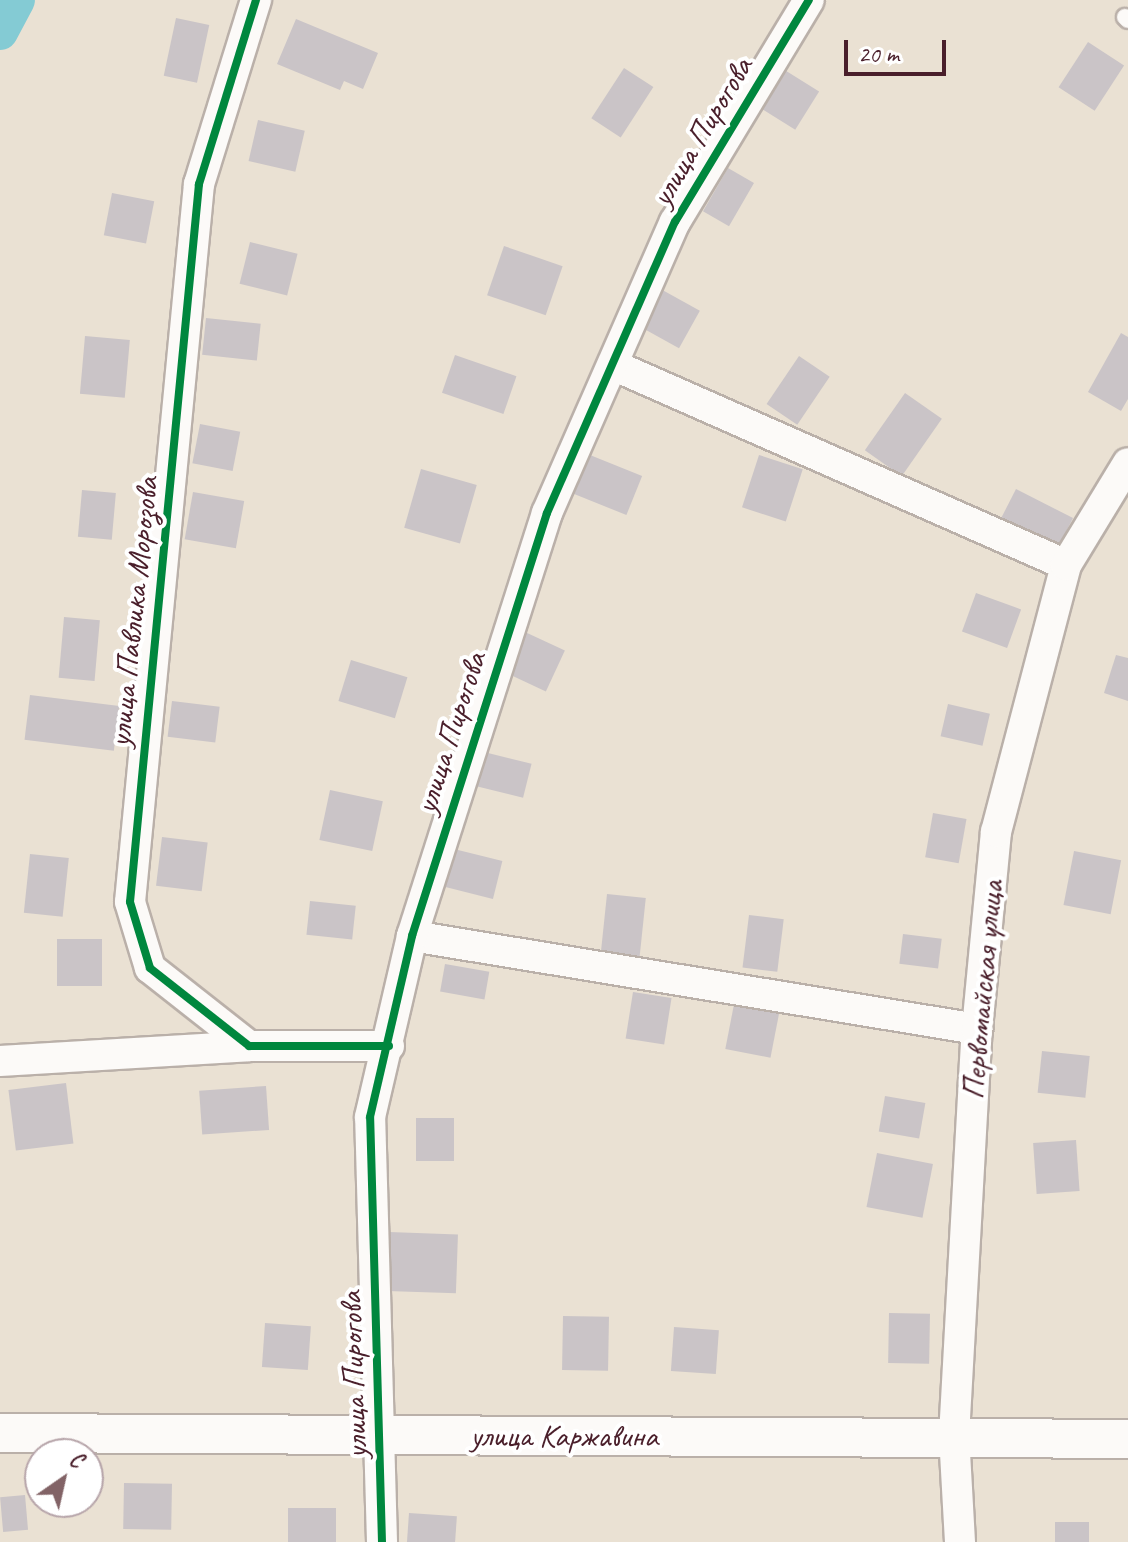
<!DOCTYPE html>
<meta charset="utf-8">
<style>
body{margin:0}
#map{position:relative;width:1128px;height:1542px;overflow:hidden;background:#eae1d3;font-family:Caveat,sans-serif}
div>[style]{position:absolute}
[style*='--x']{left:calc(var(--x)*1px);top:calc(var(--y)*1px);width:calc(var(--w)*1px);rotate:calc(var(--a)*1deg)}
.canal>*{height:36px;margin:-18px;padding:0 18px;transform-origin:18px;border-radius:18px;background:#84cbd4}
.building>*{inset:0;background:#cac4c7;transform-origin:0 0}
.roads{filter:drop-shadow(2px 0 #bab0a9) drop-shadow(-2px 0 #bab0a9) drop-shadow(0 2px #bab0a9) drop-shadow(0 -2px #bab0a9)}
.service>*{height:16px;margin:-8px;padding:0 8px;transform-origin:8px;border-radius:8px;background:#fcfaf8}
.minor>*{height:30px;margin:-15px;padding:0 15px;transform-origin:15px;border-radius:15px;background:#fcfaf8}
.tertiary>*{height:38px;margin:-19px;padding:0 19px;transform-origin:19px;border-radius:19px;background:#fcfaf8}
.cycleway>*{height:8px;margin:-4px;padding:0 4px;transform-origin:4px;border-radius:4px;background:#00873e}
span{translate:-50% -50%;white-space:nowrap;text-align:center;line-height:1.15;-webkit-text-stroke:8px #fff;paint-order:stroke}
.street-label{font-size:32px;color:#4a1f2b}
.north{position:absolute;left:24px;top:1438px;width:80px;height:80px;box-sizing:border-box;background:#fff;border:2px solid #b7a5aa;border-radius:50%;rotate:34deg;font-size:22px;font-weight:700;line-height:32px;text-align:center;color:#4a1f2b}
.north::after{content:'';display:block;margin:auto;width:28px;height:36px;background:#826366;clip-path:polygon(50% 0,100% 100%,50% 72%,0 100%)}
.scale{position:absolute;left:844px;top:40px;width:102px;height:36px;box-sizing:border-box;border:4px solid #4a1f2b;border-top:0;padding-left:10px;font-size:24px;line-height:28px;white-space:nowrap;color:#4a1f2b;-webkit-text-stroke:6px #fff;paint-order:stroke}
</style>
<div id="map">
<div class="canal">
<div style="--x:0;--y:32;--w:36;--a:-62"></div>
</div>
<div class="building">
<div style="left:176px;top:18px;width:34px;height:59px;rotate:12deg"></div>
<div style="clip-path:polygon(296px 19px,378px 53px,363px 89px,344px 81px,340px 90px,277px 64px)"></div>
<div style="left:1088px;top:42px;width:43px;height:54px;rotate:33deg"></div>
<div style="left:775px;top:64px;width:52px;height:45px;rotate:32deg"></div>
<div style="left:624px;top:68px;width:35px;height:60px;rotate:33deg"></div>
<div style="left:258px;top:120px;width:48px;height:42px;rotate:13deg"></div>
<div style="left:728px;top:168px;width:30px;height:50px;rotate:30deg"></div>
<div style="left:112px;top:193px;width:43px;height:43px;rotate:11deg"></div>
<div style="left:250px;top:242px;width:49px;height:43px;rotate:14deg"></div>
<div style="left:504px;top:246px;width:62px;height:52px;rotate:19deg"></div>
<div style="left:657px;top:287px;width:49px;height:43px;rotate:29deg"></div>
<div style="left:206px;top:318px;width:55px;height:37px;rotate:6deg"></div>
<div style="clip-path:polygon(1121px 333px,1128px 337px,1128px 399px,1121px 411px,1088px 392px)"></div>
<div style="left:85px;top:336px;width:45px;height:58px;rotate:5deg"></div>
<div style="left:455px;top:355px;width:65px;height:40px;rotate:19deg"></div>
<div style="left:799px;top:356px;width:37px;height:58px;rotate:34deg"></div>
<div style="left:905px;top:393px;width:45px;height:70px;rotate:35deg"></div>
<div style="left:200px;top:424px;width:41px;height:40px;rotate:11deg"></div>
<div style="left:580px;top:451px;width:67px;height:42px;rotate:22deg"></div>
<div style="left:759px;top:455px;width:46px;height:55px;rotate:18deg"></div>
<div style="left:421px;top:469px;width:58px;height:61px;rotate:16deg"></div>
<div style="left:1016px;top:489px;width:64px;height:34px;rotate:27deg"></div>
<div style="left:82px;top:490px;width:34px;height:47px;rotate:5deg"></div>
<div style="left:193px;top:492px;width:52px;height:48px;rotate:10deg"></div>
<div style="left:976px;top:593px;width:48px;height:41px;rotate:20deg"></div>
<div style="left:64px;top:617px;width:36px;height:61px;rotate:5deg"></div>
<div style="left:525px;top:632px;width:44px;height:45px;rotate:25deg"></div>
<div style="clip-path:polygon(1116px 655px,1128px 658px,1128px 701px,1104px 693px)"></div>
<div style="left:351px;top:660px;width:59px;height:43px;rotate:17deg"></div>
<div style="left:30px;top:695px;width:90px;height:45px;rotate:7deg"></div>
<div style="left:172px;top:701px;width:48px;height:36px;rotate:7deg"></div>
<div style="left:948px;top:704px;width:43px;height:33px;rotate:13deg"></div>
<div style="left:484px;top:752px;width:49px;height:35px;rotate:14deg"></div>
<div style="left:330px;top:790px;width:54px;height:51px;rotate:12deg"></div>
<div style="left:933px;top:813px;width:34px;height:45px;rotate:10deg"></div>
<div style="left:162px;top:837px;width:46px;height:49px;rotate:7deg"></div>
<div style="left:450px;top:848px;width:54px;height:39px;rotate:14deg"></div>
<div style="left:1074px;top:851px;width:48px;height:55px;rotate:11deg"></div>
<div style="left:30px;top:854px;width:39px;height:59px;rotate:6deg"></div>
<div style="left:607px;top:894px;width:39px;height:59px;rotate:6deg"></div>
<div style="left:310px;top:901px;width:46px;height:34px;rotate:6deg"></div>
<div style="left:749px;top:915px;width:35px;height:53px;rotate:7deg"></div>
<div style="left:903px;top:934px;width:39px;height:30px;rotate:7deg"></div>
<div style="left:102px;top:939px;width:47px;height:45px;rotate:90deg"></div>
<div style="left:445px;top:964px;width:45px;height:28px;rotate:10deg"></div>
<div style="left:633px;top:992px;width:39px;height:47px;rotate:9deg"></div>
<div style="left:736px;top:994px;width:46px;height:56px;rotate:11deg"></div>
<div style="left:1042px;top:1051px;width:48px;height:42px;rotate:6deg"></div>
<div style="left:66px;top:1083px;width:61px;height:58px;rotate:83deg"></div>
<div style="left:266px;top:1086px;width:44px;height:67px;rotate:86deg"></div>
<div style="left:885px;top:1096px;width:41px;height:36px;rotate:10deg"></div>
<div style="left:416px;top:1118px;width:38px;height:43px"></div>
<div style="left:1076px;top:1140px;width:51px;height:43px;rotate:86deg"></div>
<div style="left:877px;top:1153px;width:57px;height:55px;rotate:11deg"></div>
<div style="left:389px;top:1232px;width:69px;height:59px;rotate:2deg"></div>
<div style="left:889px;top:1313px;width:41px;height:50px;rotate:1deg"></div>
<div style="left:563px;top:1316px;width:46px;height:54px;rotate:1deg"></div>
<div style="left:265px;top:1323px;width:46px;height:44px;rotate:4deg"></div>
<div style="left:674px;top:1327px;width:45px;height:44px;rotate:4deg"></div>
<div style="left:124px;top:1483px;width:48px;height:46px;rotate:1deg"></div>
<div style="left:25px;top:1495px;width:35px;height:25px;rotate:85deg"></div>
<div style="left:288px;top:1508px;width:48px;height:34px"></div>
<div style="left:409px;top:1513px;width:48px;height:29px;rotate:4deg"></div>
<div style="left:1055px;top:1522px;width:34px;height:20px"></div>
</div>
<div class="roads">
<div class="service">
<div style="--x:1125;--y:17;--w:4;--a:45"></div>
</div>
<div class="minor">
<div style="--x:256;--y:0;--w:193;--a:107.2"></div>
<div style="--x:199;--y:184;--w:721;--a:95.49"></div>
<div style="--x:130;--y:902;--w:69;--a:73.1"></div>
<div style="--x:150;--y:968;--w:126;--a:38.2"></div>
<div style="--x:249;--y:1046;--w:140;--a:0"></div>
<div style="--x:613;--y:365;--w:495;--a:23.8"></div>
<div style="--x:412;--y:936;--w:573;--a:9.35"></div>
<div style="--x:0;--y:1061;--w:249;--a:-3.4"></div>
<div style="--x:382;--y:1542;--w:425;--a:-91.6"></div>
<div style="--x:370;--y:1117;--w:186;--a:-76.9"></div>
<div style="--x:412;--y:936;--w:444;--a:-72.3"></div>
<div style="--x:547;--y:513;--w:318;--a:-66.3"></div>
<div style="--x:675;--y:222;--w:259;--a:-58.9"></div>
<div style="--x:960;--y:1542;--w:106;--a:-93.2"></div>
<div style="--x:954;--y:1436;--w:408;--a:-86.8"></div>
<div style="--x:977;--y:1029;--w:198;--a:-84.5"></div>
<div style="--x:996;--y:832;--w:276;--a:-75.3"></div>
<div style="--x:1066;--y:565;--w:119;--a:-58.7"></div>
</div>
<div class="tertiary">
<div style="--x:0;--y:1433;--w:1128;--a:0.3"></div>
</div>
</div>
<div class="cycleway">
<div style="--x:256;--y:0;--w:193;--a:107.2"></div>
<div style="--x:199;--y:184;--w:721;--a:95.49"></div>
<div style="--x:130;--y:902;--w:69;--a:73.1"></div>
<div style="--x:150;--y:968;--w:126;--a:38.2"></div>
<div style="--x:249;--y:1046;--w:140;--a:0"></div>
<div style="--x:382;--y:1542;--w:425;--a:-91.6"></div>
<div style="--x:370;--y:1117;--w:186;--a:-76.9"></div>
<div style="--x:412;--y:936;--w:444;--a:-72.3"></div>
<div style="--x:547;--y:513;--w:318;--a:-66.3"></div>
<div style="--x:675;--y:222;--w:259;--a:-58.9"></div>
</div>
<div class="street-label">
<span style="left:702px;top:132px;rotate:-59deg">улица Пирогова</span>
<span style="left:134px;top:612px;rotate:-84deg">улица Павлика Морозова</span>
<span style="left:451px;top:733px;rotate:-72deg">улица Пирогова</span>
<span style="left:983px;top:990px;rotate:-85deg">Первомайская улица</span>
<span style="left:354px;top:1375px;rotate:-92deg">улица Пирогова</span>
<span style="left:564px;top:1436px">улица Каржавина</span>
</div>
<div class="north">С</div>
<div class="scale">20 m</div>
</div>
